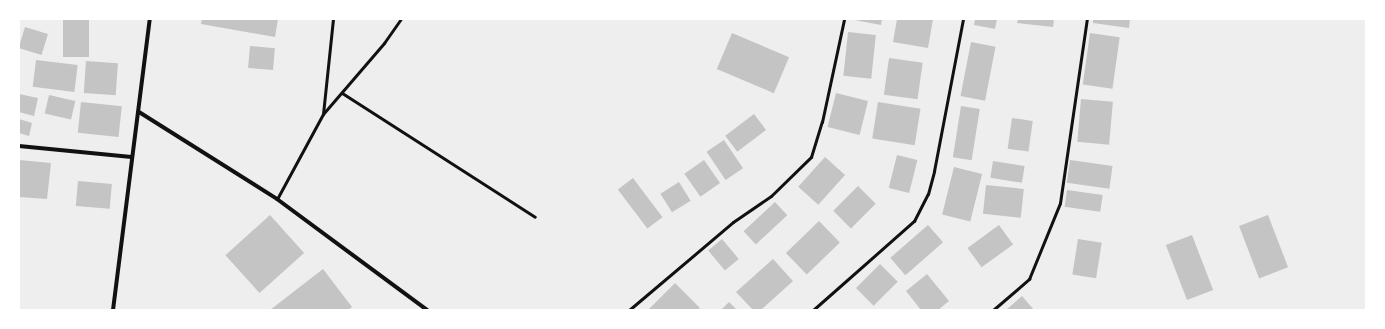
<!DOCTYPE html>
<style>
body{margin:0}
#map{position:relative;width:1385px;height:329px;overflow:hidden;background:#fff;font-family:"Playfair Display",serif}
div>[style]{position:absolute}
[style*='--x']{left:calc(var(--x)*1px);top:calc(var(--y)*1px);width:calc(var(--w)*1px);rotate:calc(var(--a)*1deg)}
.green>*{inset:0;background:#eee;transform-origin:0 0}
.building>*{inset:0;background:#c4c4c4;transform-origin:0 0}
.service>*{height:3px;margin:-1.5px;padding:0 1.5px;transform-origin:1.5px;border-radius:1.5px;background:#111}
.minor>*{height:4px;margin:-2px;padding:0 2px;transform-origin:2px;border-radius:2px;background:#111}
span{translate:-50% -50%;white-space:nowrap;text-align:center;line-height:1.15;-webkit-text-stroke:3.5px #fff;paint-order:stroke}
.frame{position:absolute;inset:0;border:20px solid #fff;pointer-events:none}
</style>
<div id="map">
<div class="green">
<div style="left:19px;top:19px;width:1347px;height:291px"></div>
</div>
<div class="building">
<div style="left:63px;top:19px;width:26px;height:38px"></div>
<div style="clip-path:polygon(202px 19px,278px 19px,275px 37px,201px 24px)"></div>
<div style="clip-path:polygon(849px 19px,882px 19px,881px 25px)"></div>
<div style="clip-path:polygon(897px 19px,933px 19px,928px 48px,893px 42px)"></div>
<div style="clip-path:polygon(975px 19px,997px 19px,995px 29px,974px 25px)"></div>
<div style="clip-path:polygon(1018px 19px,1054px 19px,1053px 27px,1017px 23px)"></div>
<div style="clip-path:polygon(1093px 19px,1130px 19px,1129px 28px,1093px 23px)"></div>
<div style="left:25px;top:27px;width:24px;height:22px;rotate:17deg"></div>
<div style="left:848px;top:32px;width:28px;height:44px;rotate:6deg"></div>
<div style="left:732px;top:33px;width:62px;height:39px;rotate:23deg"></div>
<div style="left:1090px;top:33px;width:30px;height:52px;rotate:8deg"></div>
<div style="left:971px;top:42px;width:25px;height:55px;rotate:11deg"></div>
<div style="left:250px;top:46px;width:25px;height:22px;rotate:5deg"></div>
<div style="left:889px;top:58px;width:34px;height:37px;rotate:8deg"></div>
<div style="left:36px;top:60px;width:42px;height:27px;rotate:7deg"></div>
<div style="left:86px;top:61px;width:32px;height:32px;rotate:4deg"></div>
<div style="left:836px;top:93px;width:33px;height:35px;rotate:14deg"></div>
<div style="clip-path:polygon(19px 94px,38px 98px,34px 116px,19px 112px)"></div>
<div style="left:49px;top:95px;width:27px;height:19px;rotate:13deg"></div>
<div style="left:1081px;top:99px;width:32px;height:43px;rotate:5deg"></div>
<div style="left:81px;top:102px;width:41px;height:31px;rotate:6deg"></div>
<div style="left:878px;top:102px;width:43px;height:37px;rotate:9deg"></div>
<div style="left:961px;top:106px;width:19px;height:52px;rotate:9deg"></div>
<div style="left:754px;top:114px;width:20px;height:36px;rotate:53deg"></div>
<div style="left:1012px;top:118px;width:21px;height:31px;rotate:8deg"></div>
<div style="clip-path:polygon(19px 119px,32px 123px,29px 136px,19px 133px)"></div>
<div style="left:724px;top:140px;width:34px;height:21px;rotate:56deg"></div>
<div style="left:897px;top:155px;width:21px;height:34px;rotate:14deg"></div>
<div style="left:825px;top:157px;width:27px;height:40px;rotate:42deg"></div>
<div style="clip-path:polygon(19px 160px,51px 163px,47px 199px,19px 197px)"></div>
<div style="left:704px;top:160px;width:28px;height:24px;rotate:55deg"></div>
<div style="left:1070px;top:160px;width:43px;height:23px;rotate:8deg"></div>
<div style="left:993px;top:161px;width:32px;height:17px;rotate:9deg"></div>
<div style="left:954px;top:167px;width:29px;height:49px;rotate:14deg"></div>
<div style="left:633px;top:178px;width:49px;height:19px;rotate:53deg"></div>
<div style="left:78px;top:181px;width:34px;height:25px;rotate:5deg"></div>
<div style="left:679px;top:182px;width:22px;height:22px;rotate:58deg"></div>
<div style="left:986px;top:185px;width:38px;height:29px;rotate:6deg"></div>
<div style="left:858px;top:186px;width:25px;height:35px;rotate:45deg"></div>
<div style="left:1067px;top:190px;width:36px;height:17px;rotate:8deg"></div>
<div style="left:775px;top:202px;width:18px;height:43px;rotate:47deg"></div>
<div style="left:270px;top:215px;width:51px;height:60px;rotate:48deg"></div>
<div style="left:1268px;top:215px;width:56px;height:31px;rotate:69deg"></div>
<div style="left:819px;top:221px;width:30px;height:46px;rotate:46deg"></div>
<div style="left:928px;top:225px;width:23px;height:50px;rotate:49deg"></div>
<div style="left:999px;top:225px;width:24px;height:39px;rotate:54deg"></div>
<div style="left:1192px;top:235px;width:59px;height:28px;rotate:69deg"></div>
<div style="left:722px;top:239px;width:26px;height:18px;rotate:50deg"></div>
<div style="left:1078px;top:239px;width:24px;height:36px;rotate:9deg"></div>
<div style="clip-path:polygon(773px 259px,793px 281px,761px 310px,753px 310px,736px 292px)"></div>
<div style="left:880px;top:264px;width:25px;height:34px;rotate:45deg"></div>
<div style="clip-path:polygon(323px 269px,352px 307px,348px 310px,270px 310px)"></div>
<div style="clip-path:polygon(927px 274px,949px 301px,938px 310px,921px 310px,906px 291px)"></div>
<div style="clip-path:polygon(675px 283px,700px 308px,697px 310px,648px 310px)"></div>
<div style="clip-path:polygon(1022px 296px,1034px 310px,1006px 310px)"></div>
<div style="clip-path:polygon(729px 302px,737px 310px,721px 310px)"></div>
</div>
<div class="service">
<div style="--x:342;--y:93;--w:229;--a:32.7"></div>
<div style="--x:323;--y:114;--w:94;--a:-49.3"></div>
<div style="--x:384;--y:43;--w:29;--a:-55"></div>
<div style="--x:277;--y:199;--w:97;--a:-61.6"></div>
<div style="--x:323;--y:114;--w:96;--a:-84"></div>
<div style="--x:629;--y:310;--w:136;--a:-40.2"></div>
<div style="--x:733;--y:222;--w:46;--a:-34.4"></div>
<div style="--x:771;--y:196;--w:56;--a:-44.3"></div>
<div style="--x:811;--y:157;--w:37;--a:-73"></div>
<div style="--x:822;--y:122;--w:105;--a:-77.9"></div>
<div style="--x:813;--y:310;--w:135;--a:-41.4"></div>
<div style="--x:914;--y:221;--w:30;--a:-63"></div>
<div style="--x:928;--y:194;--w:24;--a:-75"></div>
<div style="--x:934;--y:171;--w:155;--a:-79.2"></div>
<div style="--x:993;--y:310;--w:48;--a:-40.7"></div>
<div style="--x:1029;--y:279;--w:82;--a:-67.8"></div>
<div style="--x:1060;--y:203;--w:186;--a:-81.7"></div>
</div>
<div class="minor">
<div style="--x:139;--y:112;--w:163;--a:32.2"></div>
<div style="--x:277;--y:199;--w:187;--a:36.5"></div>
<div style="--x:19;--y:146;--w:113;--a:5.6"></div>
<div style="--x:113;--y:310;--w:293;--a:-82.8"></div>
</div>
<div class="frame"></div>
</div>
